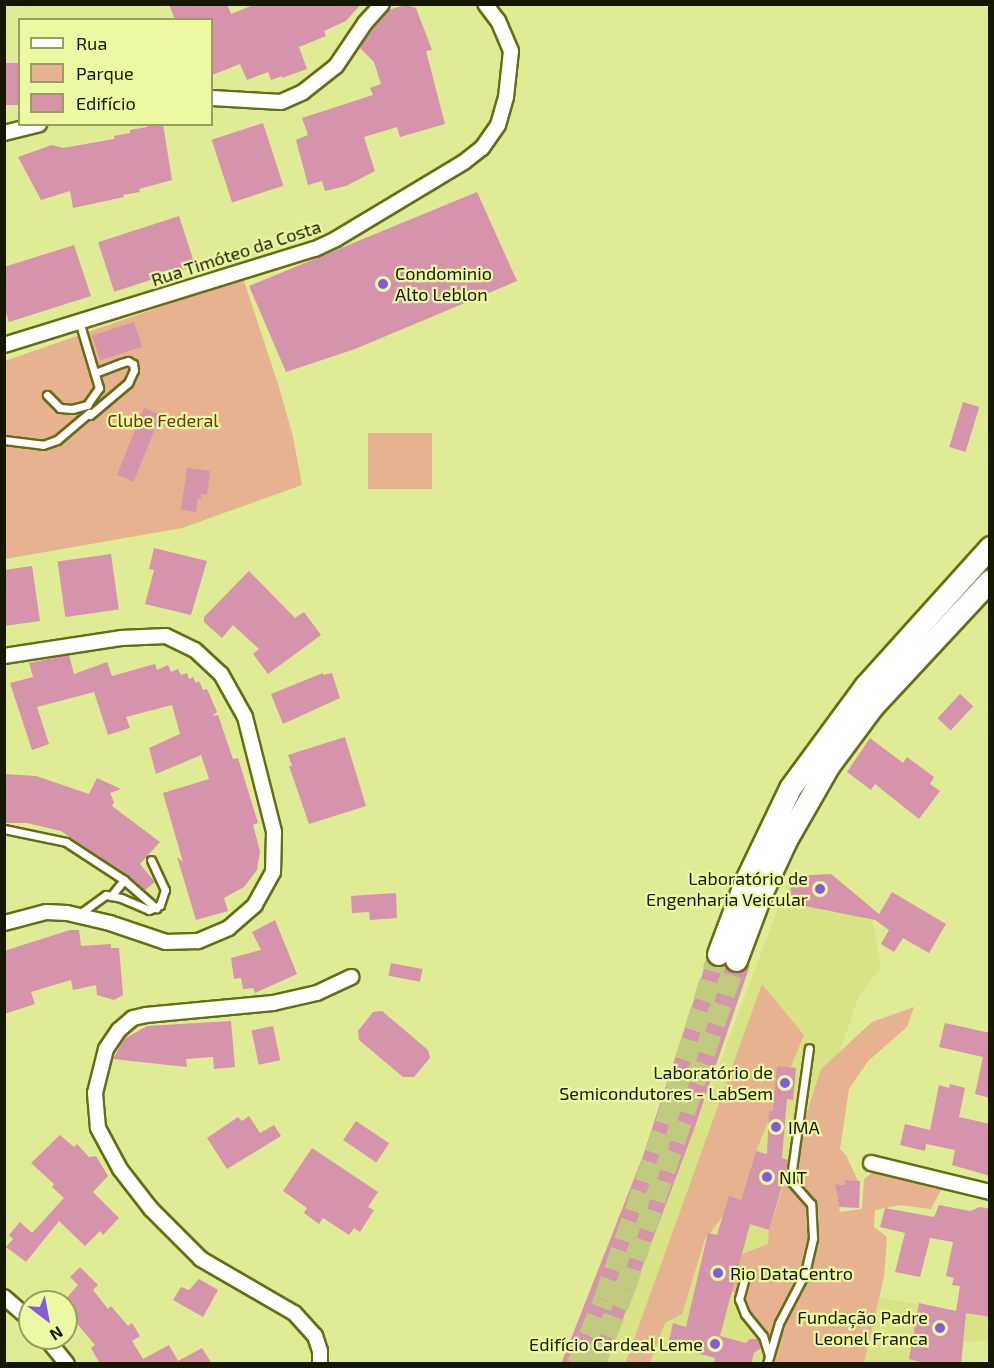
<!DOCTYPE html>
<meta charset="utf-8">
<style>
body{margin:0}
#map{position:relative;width:994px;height:1368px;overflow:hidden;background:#dfeb95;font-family:"Exo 2",sans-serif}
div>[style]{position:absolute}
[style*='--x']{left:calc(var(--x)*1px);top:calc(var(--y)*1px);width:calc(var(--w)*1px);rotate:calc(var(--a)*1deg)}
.built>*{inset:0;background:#d7e385}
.green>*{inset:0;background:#e7b28f;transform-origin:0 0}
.building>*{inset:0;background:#d693ac;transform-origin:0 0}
.trunk-tunnel>*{height:21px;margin-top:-10.5px;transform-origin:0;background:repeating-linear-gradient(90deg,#c1cb7f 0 21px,transparent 0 31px)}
.roads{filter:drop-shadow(2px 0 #666e12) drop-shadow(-2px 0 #666e12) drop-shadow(0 2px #666e12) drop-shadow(0 -2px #666e12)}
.service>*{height:7px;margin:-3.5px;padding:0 3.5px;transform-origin:3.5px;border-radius:3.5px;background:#fff}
.minor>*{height:14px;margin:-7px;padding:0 7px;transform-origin:7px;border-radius:7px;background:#fff}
.trunk>*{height:21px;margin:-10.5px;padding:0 10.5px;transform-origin:10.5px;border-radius:10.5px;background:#fff}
.dots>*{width:16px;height:16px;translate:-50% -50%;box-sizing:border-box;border:3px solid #ecf8a2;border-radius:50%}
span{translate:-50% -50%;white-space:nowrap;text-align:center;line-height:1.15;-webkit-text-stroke:4.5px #ecf8a2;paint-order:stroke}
.street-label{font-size:18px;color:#151700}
.poi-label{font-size:18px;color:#151700}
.left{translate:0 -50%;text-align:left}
.right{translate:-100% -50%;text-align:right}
.park-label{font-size:18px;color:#6b3606}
.frame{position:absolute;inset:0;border:6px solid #151700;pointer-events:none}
.legend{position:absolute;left:18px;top:18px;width:195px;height:108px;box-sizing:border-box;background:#ecf8a2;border:2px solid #969e61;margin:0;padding:8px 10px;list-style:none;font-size:18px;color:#151700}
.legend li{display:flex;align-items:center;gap:12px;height:30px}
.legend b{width:30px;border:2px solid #969e61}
.north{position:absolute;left:18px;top:1290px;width:60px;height:60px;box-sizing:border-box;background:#ecf8a2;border:2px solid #969e61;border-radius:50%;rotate:148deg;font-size:16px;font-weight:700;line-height:24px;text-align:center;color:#151700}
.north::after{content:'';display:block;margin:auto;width:21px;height:27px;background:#835cd6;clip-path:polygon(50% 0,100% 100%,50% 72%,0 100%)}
</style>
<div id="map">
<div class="built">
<div style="clip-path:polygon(831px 874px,870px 906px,881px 968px,859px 995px,818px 1117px,811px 1172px,871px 1296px,989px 1317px,989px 1340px,964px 1342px,961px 1363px,606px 1364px,788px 882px,796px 876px)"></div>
</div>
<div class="green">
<div style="clip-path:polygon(243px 278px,279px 387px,293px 437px,302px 485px,182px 528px,5px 559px,5px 361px)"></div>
<div style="left:432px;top:433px;width:56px;height:64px;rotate:90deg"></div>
<div style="clip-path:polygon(762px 984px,804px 1035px,756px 1151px,741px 1200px,729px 1197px,723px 1216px,705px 1239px,682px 1314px,665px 1323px,650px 1363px,625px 1364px)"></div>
<div style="clip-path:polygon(914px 1007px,907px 1027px,868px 1061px,849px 1089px,840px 1149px,846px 1155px,858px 1181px,845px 1180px,845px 1185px,835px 1184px,840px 1212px,862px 1209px,864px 1179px,874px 1171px,941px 1190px,931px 1209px,900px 1205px,875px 1210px,874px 1227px,887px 1237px,884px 1277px,864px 1363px,777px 1363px,771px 1356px,759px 1326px,746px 1310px,741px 1298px,732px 1291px,742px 1254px,768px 1244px,769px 1230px,821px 1069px,872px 1022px)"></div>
</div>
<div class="building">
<div style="clip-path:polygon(169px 4px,227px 4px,231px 14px,256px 4px,361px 4px,346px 21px,324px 31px,326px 36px,299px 47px,307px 69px,282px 78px,282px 76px,271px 80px,268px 72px,247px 80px,240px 64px,212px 75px,212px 20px,175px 20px)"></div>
<div style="clip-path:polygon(406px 5px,416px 8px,432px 50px,426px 51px,445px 124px,400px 137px,397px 127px,364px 137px,375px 171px,346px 186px,325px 191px,322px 181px,308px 185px,296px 140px,308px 135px,302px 118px,373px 95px,370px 88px,381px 84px,374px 62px,359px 47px,388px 10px)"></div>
<div style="left:20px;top:63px;width:42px;height:16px;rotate:90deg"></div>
<div style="left:263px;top:123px;width:66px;height:54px;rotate:72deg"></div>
<div style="clip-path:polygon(146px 124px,163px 124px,172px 180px,139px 189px,140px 192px,123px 195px,124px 197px,73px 208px,70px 191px,41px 200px,18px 157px,52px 145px,63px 148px,114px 139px,114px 136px,130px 133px,130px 130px,147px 127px)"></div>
<div style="clip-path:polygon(477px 192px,517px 281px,355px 349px,286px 372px,249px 286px)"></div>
<div style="left:179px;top:216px;width:52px;height:85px;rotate:72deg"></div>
<div style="clip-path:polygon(74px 245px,91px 296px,9px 322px,4px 307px,4px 267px)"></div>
<div style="left:134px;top:322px;width:26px;height:44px;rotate:72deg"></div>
<div style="left:963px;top:402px;width:17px;height:47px;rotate:17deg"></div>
<div style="left:144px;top:408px;width:18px;height:72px;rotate:22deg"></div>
<div style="clip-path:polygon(187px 468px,210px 471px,207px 495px,201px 494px,201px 499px,198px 498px,196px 512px,181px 510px)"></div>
<div style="clip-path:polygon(154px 548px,207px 561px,191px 615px,145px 604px,154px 570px,149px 569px)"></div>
<div style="left:111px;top:554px;width:56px;height:54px;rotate:82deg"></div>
<div style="clip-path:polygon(32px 566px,40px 621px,4px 626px,4px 570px)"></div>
<div style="clip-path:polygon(249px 571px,295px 618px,304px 612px,321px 635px,268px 674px,253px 654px,259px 649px,233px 625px,222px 638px,204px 622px,204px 617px)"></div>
<div style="clip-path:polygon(69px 655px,74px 674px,107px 662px,112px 676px,155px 664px,157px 670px,168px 665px,171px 672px,178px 669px,181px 675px,187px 673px,189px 679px,193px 677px,196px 683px,199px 681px,203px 690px,207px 689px,217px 712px,212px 716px,218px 715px,233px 759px,238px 758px,258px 823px,253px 825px,260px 851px,257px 870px,244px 887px,224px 898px,228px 911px,196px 920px,177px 857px,183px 862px,163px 793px,209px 779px,201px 755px,156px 774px,149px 748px,180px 734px,172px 705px,126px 717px,130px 728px,108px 735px,94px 692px,37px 707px,49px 744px,32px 750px,10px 683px,33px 677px,29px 663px)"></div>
<div style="clip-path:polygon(323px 673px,323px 675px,332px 673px,340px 698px,283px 724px,271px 694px)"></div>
<div style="left:960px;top:694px;width:18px;height:33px;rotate:43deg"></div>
<div style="clip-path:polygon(345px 737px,366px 806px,309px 824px,289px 766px,292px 766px,288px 755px)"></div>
<div style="clip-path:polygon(870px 738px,903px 763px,907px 757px,934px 777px,930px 784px,940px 791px,919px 819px,875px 784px,871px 790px,847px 772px)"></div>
<div style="clip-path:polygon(4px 774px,36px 776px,89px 794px,97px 778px,121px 789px,110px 793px,114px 802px,112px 806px,160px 842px,140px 864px,155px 882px,145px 890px,127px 875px,61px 831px,27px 823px,4px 823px)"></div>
<div style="clip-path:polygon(831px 874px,879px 914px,892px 892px,946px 924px,929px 953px,903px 938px,894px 952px,881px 944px,889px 930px,875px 920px,785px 902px,796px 876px)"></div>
<div style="clip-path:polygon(396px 893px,397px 918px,370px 920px,369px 912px,352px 913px,351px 896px)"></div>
<div style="clip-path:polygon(275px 920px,297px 974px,255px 993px,253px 988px,243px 989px,241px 978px,234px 979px,231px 958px,261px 950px,252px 932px)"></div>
<div style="clip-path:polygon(70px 930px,79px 930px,81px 946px,111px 944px,111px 948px,119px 948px,123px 995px,114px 1000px,97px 995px,96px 985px,73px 990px,71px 980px,31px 992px,35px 1004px,4px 1014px,4px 951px)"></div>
<div style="clip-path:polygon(707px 960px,713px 966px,724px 965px,731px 972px,738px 973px,750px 965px,695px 1127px,606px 1364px,561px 1364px,643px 1156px)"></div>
<div style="left:391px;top:963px;width:32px;height:13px;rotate:11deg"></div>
<div style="clip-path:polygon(382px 1011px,428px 1050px,430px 1058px,414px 1077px,403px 1077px,359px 1040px,358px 1031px,373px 1012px)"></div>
<div style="clip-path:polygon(231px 1021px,235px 1067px,214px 1069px,213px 1057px,186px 1059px,187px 1067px,113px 1059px,124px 1039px,147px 1026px)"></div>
<div style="clip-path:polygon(945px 1023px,990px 1033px,990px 1098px,975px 1094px,983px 1057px,939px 1047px)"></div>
<div style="left:273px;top:1026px;width:35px;height:22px;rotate:78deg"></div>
<div style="clip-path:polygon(777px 1066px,796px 1068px,793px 1100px,787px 1099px,782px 1158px,788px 1160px,785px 1176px,769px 1230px,750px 1224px,720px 1336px,746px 1343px,750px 1339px,758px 1339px,761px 1348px,754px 1353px,751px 1364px,714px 1364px,715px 1358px,668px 1345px,673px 1323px,686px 1327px,708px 1233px,717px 1235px,729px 1196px,741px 1200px,756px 1151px,767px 1154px,769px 1111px,773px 1111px)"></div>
<div style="clip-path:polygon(950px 1084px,965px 1088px,959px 1117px,990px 1124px,990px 1176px,952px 1165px,955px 1150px,926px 1144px,925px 1151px,900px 1145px,905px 1124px,930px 1130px,939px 1085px,949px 1088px)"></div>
<div style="clip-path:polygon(249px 1116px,260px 1133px,274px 1125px,281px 1136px,227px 1169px,207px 1138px,238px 1117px,242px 1121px)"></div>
<div style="left:356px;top:1121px;width:40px;height:23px;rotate:34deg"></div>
<div style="clip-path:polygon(60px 1135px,74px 1147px,77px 1144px,89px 1157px,96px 1156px,108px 1176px,93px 1192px,119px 1218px,103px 1235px,100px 1231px,85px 1246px,59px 1221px,26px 1262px,6px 1247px,13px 1239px,9px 1235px,20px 1222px,32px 1233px,64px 1198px,52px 1187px,54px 1184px,31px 1163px)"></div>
<div style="clip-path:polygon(312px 1148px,378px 1192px,368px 1207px,374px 1210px,360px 1232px,354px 1228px,349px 1235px,323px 1218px,319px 1224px,304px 1213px,307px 1208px,283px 1191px)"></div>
<div style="clip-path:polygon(845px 1180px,860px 1181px,859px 1208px,839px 1207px,835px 1184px,845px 1185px)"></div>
<div style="clip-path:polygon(939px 1205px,970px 1211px,980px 1207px,990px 1209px,990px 1317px,966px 1313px,961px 1364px,928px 1364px,909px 1359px,919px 1303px,956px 1311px,960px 1286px,952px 1285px,954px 1278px,946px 1276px,953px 1242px,930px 1238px,920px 1277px,895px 1272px,905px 1233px,880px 1227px,885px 1208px,934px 1217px)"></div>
<div style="clip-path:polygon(80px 1267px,98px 1285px,93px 1290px,108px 1309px,111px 1306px,128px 1326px,132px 1323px,140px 1336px,132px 1341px,143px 1359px,169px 1345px,178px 1361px,202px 1348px,212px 1364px,100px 1364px,91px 1348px,95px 1345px,74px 1320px,77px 1317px,66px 1307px,66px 1302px,63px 1302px,78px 1285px,70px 1277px)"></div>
<div style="clip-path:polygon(199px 1279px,218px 1290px,203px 1317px,173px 1300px,181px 1287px,189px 1290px)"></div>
</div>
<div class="trunk-tunnel">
<div style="--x:577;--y:1364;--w:70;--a:-67.4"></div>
<div style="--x:604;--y:1299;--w:191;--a:-70.7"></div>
<div style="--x:667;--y:1119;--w:173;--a:-72.8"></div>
<div style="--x:594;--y:1364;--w:82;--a:-67.8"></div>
<div style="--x:625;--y:1288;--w:346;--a:-71.3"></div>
</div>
<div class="roads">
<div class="service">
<div style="--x:47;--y:395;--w:18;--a:45"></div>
<div style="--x:60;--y:408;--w:12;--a:5"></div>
<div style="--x:72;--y:409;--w:16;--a:-15"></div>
<div style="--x:87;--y:405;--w:21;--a:-55"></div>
<div style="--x:99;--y:388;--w:70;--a:-106.6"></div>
<div style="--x:90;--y:415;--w:50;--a:-40.1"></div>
<div style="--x:128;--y:383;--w:14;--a:-65"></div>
<div style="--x:134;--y:370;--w:6;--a:-99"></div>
<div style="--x:133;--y:364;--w:6;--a:-149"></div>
<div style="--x:128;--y:361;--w:7;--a:164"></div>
<div style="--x:121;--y:363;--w:28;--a:159"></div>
<div style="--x:4;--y:440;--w:39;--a:7"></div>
<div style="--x:43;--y:445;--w:15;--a:-20"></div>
<div style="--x:57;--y:440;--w:42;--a:-40.2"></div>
<div style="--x:4;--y:829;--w:63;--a:11.8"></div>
<div style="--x:66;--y:842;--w:69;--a:33.2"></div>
<div style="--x:124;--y:880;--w:43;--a:41.2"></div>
<div style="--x:111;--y:896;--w:21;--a:-51"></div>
<div style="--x:78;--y:915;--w:34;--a:-36"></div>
<div style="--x:106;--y:895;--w:15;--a:11"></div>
<div style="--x:121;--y:898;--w:30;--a:23"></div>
<div style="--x:149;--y:910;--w:12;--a:-24"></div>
<div style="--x:160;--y:905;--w:16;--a:-72"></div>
<div style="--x:165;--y:890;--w:33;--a:-115"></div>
<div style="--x:745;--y:1277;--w:23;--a:105"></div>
<div style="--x:739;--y:1299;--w:16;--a:68"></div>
<div style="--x:745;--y:1314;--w:28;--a:51"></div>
<div style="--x:763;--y:1336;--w:21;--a:73"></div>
<div style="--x:767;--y:1364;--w:43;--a:-73.7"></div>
<div style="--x:779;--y:1323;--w:56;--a:-62.5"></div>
<div style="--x:805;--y:1273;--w:36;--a:-77"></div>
<div style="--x:813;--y:1238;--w:34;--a:-93"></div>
<div style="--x:811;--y:1204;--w:29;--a:-131"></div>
<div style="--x:792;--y:1182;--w:5;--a:-101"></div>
<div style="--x:791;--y:1177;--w:130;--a:-82.1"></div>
</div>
<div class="minor">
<div style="--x:212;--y:98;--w:69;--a:3.3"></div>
<div style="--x:281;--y:102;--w:24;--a:-24"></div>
<div style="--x:303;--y:92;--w:42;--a:-38.2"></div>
<div style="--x:336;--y:66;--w:52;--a:-56"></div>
<div style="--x:365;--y:23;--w:25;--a:-48"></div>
<div style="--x:4;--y:133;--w:36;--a:-14"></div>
<div style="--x:4;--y:345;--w:325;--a:-17.2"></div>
<div style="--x:315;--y:249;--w:23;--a:-25"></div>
<div style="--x:336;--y:239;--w:149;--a:-31"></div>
<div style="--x:464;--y:162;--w:23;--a:-38"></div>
<div style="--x:482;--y:148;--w:28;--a:-55"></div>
<div style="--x:498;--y:125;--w:29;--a:-74"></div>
<div style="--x:506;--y:97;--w:46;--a:-83.8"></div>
<div style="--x:511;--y:51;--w:33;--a:-113"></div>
<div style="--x:498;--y:21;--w:21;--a:-127"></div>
<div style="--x:4;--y:656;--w:118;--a:-8.7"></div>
<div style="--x:121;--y:638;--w:45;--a:-2.5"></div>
<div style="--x:166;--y:636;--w:32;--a:26"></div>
<div style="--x:195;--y:650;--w:35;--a:43"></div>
<div style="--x:221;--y:674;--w:49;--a:60.8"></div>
<div style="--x:245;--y:717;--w:119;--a:75.8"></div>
<div style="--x:274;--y:832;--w:40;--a:91.4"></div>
<div style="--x:273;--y:872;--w:38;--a:119"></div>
<div style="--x:255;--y:905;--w:35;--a:139"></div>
<div style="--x:229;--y:928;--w:34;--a:157"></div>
<div style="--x:198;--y:941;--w:32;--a:178"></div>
<div style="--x:166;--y:942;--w:59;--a:-161.3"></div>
<div style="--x:110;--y:923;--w:44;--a:-166.9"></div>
<div style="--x:67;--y:913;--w:21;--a:-177"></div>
<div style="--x:46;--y:912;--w:43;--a:165.3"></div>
<div style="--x:871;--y:1163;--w:122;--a:13.7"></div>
<div style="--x:4;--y:1297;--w:35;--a:41"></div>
<div style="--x:46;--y:1338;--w:33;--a:51"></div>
<div style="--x:320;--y:1364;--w:13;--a:-90"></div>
<div style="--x:320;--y:1351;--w:16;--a:-108"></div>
<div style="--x:315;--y:1336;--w:31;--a:-132"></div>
<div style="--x:294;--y:1313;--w:108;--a:-149.9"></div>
<div style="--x:201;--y:1259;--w:71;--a:-135"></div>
<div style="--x:151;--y:1209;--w:51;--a:-127.8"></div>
<div style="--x:120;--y:1169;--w:47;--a:-118.2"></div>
<div style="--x:98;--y:1128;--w:35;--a:-95"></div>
<div style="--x:95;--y:1093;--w:45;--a:-76"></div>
<div style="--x:106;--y:1049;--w:23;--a:-56"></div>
<div style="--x:119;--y:1030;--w:18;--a:-41"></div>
<div style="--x:133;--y:1018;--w:13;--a:-13"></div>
<div style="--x:146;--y:1015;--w:128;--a:-5.4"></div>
<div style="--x:273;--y:1003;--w:45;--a:-12.8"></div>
<div style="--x:317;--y:993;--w:38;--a:-25"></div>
</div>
<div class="trunk">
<div style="--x:718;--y:954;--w:77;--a:-69.4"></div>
<div style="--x:745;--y:882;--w:104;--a:-64.4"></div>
<div style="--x:790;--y:788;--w:127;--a:-53.7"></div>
<div style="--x:865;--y:686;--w:187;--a:-48"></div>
<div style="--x:736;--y:960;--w:68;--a:-69.4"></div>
<div style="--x:760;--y:896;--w:62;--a:-65.1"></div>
<div style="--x:786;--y:840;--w:86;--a:-60.2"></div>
<div style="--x:829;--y:765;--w:72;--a:-53.4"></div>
<div style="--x:872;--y:707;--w:173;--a:-47.1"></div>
</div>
</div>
<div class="dots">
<div style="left:383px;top:284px;background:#835cd6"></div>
<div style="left:820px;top:889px;background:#835cd6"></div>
<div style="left:785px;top:1083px;background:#835cd6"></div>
<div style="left:776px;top:1127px;background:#835cd6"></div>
<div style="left:767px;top:1177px;background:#835cd6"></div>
<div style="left:718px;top:1273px;background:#835cd6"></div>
<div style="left:940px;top:1328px;background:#835cd6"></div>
<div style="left:715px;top:1344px;background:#835cd6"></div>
</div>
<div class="street-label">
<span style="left:236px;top:253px;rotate:-18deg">Rua Timóteo da Costa</span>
</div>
<div class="poi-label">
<span class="left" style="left:395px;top:284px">Condominio<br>Alto Leblon</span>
<span class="right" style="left:808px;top:889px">Laboratório de<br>Engenharia Veicular</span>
<span class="right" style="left:773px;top:1083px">Laboratório de<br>Semicondutores - LabSem</span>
<span class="left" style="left:788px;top:1127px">IMA</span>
<span class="left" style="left:779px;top:1177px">NIT</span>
<span class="left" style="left:730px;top:1273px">Rio DataCentro</span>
<span class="right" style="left:928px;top:1328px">Fundação Padre<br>Leonel Franca</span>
<span class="right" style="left:703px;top:1344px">Edifício Cardeal Leme</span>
</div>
<div class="park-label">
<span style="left:163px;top:420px">Clube Federal</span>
</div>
<div class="frame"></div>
<ul class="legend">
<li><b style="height:8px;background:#fff"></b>Rua</li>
<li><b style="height:16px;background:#e7b28f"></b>Parque</li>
<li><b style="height:16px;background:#d693ac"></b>Edifício</li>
</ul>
<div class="north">N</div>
</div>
